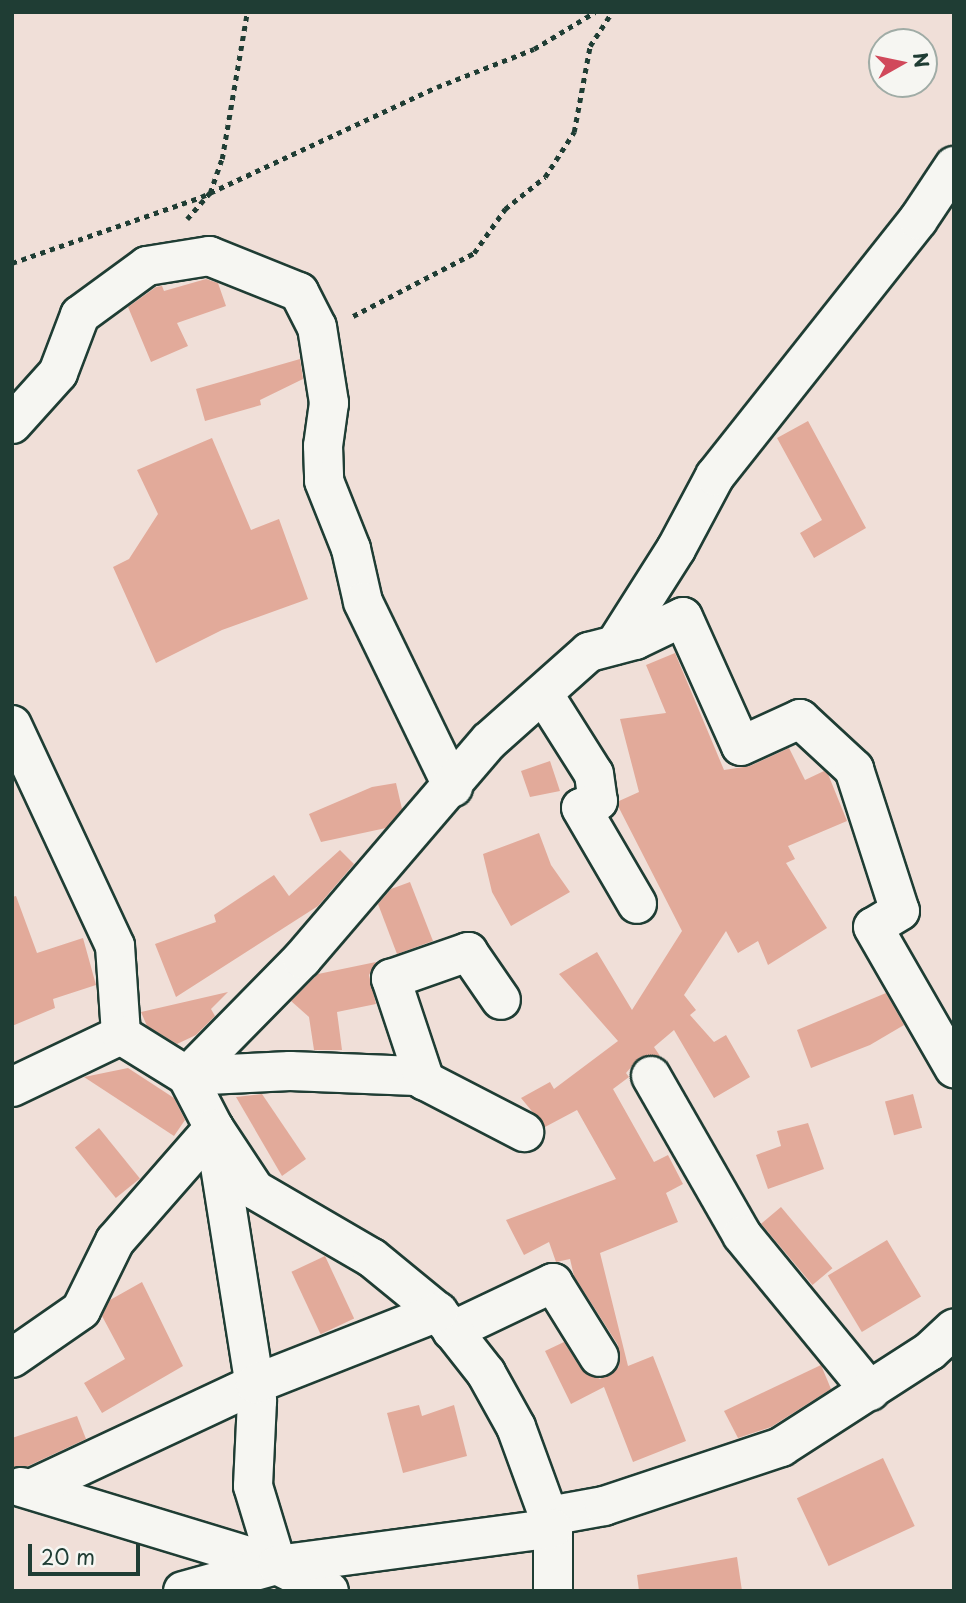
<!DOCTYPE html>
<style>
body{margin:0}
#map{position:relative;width:966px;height:1603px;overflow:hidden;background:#f0dfd8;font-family:"Playpen Sans",sans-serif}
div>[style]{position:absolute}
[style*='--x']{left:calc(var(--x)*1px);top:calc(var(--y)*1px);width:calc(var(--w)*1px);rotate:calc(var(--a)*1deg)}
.building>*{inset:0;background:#e2aa9a;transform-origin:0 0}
.path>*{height:4.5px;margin-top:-2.25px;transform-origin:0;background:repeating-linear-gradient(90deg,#1f3d34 0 5px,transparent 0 10px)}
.roads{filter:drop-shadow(2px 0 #1f3d34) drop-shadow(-2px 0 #1f3d34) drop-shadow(0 2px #1f3d34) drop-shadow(0 -2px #1f3d34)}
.minor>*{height:38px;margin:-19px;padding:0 19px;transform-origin:19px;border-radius:19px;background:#f6f6f2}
span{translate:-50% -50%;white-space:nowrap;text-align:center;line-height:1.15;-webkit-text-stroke:6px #f6f6f2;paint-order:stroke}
.frame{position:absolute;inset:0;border:14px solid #1f3d34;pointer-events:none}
.north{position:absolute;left:868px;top:28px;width:70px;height:70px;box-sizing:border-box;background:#f6f6f2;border:2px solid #a0aca6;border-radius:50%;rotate:81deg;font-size:19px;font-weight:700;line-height:28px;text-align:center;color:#1f3d34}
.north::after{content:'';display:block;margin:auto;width:24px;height:32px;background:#d1495b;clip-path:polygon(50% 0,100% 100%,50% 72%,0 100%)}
.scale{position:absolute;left:28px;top:1544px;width:112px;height:32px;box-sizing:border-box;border:4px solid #1f3d34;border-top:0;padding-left:9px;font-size:21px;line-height:24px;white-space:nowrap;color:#1f3d34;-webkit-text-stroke:5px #f6f6f2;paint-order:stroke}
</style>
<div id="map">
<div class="building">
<div style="clip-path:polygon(206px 279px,218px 283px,226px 306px,177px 323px,188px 346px,151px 362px,128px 307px,156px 287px,162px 286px,164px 291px)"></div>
<div style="clip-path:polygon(300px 359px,303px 379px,260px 400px,261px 405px,205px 421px,196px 389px)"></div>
<div style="clip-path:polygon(808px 421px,866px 528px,814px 558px,800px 533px,822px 520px,777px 438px)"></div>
<div style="clip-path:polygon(212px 438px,251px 530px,279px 519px,308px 599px,222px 630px,156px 663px,113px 567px,129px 559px,158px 514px,137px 470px)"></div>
<div style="clip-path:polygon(675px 653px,724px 770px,750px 766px,789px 748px,805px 780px,824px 771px,828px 774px,847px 821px,788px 846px,795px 859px,786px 863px,827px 928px,768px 965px,758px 941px,738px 953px,726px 931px,684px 995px,696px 1010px,690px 1015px,714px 1042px,726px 1035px,750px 1077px,714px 1098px,674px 1030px,654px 1047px,660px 1056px,640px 1057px,626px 1073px,629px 1077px,613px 1089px,654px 1162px,668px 1155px,683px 1184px,666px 1193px,678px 1222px,600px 1253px,628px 1366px,653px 1356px,686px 1441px,633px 1462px,604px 1387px,571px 1404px,545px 1351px,564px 1342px,581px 1369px,600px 1379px,619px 1367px,618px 1345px,574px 1276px,570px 1259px,556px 1262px,549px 1242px,524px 1255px,506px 1220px,616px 1179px,577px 1110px,545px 1127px,521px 1098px,550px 1082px,554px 1089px,618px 1041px,559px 974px,597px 952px,632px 1010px,682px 931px,619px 808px,619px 801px,639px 792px,620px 719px,666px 713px,646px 665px)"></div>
<div style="clip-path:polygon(550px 761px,560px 791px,530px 797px,521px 771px)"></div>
<div style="clip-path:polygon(396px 783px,402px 809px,386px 828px,321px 842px,309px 814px,372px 787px)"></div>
<div style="clip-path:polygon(539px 833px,551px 865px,570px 892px,511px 926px,492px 892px,483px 854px)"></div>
<div style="clip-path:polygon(340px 850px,354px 864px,318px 906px,176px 997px,155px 944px,216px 922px,214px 915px,274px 875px,289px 896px)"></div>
<div style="clip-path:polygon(410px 882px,433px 941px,397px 954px,378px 904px,391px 889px)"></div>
<div style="clip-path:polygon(16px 896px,37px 953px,83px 938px,96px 985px,53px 999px,55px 1008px,12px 1026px,12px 897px)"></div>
<div style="clip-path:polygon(376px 962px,369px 975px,376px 1004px,337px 1012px,342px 1050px,314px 1050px,309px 1017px,291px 1001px,318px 974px)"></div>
<div style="clip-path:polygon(228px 992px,211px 1009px,215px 1016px,196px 1035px,177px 1044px,147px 1026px,141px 1012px)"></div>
<div style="clip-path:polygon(886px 993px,904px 1025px,870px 1045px,811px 1068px,797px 1030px)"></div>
<div style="clip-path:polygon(128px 1068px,174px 1098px,185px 1120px,174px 1136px,84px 1077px)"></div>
<div style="clip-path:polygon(262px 1094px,306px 1159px,282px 1176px,236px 1097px)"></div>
<div style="left:913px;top:1094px;width:35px;height:29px;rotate:75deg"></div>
<div style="clip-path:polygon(808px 1123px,824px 1169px,768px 1189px,756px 1155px,781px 1146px,777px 1131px)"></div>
<div style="left:99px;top:1128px;width:65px;height:31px;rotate:51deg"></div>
<div style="left:781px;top:1207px;width:80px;height:26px;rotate:50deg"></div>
<div style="left:887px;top:1240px;width:66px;height:69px;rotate:59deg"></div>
<div style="left:325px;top:1256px;width:69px;height:37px;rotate:65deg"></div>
<div style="clip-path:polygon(142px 1282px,183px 1366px,102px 1413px,84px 1383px,125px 1359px,102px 1316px,110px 1300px)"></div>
<div style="clip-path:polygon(821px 1365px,831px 1389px,771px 1427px,738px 1438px,724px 1411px)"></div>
<div style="clip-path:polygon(419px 1405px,422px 1416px,454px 1405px,467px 1456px,403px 1473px,387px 1413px)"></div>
<div style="clip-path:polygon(77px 1416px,86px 1439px,28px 1466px,12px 1468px,12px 1438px)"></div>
<div style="left:883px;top:1458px;width:75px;height:95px;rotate:65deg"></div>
<div style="clip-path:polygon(737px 1557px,742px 1591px,639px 1591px,637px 1575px)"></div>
</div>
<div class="path">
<div style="--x:187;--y:219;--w:35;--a:-49"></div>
<div style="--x:210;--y:193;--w:36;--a:-71"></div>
<div style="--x:222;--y:159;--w:149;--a:-80.3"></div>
<div style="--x:12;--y:263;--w:200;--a:-19.2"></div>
<div style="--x:201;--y:197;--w:260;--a:-25"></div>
<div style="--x:437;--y:87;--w:104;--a:-21.4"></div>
<div style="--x:534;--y:49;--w:71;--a:-31.2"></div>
<div style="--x:353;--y:316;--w:136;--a:-27.5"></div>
<div style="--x:474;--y:253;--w:54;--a:-54.8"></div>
<div style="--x:505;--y:209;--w:51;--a:-38.7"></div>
<div style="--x:545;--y:177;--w:54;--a:-57.2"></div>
<div style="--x:574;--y:132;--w:87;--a:-79.5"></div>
<div style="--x:590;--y:46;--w:40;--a:-57.1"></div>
</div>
<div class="roads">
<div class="minor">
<div style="--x:12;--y:424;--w:69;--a:-48"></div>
<div style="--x:58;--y:373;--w:62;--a:-69.2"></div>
<div style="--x:80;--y:315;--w:83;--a:-36.2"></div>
<div style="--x:147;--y:266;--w:63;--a:-9.2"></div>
<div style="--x:209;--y:256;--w:97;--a:21.8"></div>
<div style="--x:299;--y:292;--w:39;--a:63"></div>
<div style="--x:317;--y:327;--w:77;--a:81"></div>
<div style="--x:329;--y:403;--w:43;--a:97.9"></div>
<div style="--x:323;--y:446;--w:35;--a:88"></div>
<div style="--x:324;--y:481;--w:73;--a:68.3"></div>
<div style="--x:351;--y:549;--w:54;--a:77.2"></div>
<div style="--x:363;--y:602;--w:206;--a:64.1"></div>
<div style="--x:615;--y:645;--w:114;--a:-57.6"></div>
<div style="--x:676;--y:549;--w:83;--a:-61.9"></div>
<div style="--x:715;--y:476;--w:327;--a:-51.6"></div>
<div style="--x:918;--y:220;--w:65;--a:-56.3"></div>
<div style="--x:544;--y:695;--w:93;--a:57.7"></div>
<div style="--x:594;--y:774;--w:27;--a:82"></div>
<div style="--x:598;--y:801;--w:18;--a:158"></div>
<div style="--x:581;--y:808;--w:111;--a:59.7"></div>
<div style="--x:12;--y:725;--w:244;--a:65"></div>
<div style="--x:115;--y:946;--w:89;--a:86.1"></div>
<div style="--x:187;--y:1076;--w:164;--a:-45.5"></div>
<div style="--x:302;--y:959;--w:287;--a:-49.4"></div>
<div style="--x:489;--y:741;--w:134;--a:-41.7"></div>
<div style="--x:589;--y:652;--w:48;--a:-14.6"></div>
<div style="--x:635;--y:640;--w:53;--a:-25.6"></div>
<div style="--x:683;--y:617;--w:141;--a:65.8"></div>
<div style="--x:741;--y:746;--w:65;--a:-24.6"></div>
<div style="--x:800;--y:719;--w:74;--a:42.8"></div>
<div style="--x:854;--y:769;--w:149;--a:72.1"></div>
<div style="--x:900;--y:911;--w:31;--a:149"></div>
<div style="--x:873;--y:927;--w:163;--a:60.1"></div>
<div style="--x:187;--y:1076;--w:103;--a:-2.8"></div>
<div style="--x:290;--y:1071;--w:126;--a:2.3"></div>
<div style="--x:416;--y:1076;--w:122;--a:27.4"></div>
<div style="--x:651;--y:1076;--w:183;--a:60.2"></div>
<div style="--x:742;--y:1235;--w:202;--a:50.6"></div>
<div style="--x:425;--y:1081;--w:108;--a:-108.4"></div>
<div style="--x:391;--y:979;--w:82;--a:-19.3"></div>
<div style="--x:468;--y:952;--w:58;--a:55.5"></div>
<div style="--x:12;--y:1087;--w:121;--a:-25.5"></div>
<div style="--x:121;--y:1035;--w:78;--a:31.8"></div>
<div style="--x:187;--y:1076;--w:59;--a:62.6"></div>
<div style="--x:214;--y:1128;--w:276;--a:81"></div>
<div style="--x:257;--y:1401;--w:85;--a:92.7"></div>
<div style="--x:253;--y:1486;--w:83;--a:73.1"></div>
<div style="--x:452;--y:1331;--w:112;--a:-25.4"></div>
<div style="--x:553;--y:1283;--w:87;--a:58.1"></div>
<div style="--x:12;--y:1358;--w:84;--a:-34.8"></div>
<div style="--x:81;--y:1310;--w:77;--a:-63.8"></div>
<div style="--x:115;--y:1241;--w:150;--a:-48.8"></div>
<div style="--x:214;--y:1128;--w:74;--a:56.5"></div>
<div style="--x:255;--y:1190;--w:135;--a:30.2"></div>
<div style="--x:372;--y:1258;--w:85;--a:39.3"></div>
<div style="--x:438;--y:1312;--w:78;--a:51.8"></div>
<div style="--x:486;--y:1373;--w:62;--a:60.9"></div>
<div style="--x:516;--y:1427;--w:108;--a:69.9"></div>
<div style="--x:553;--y:1528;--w:63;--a:90"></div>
<div style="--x:21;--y:1487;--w:268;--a:16.9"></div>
<div style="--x:277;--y:1565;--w:58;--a:26.6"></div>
<div style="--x:31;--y:1489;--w:247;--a:-25.1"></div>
<div style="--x:255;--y:1384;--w:197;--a:-21.5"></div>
<div style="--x:549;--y:1516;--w:56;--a:-10.3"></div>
<div style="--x:604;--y:1506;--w:187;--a:-18.4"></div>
<div style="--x:781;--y:1447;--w:177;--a:-32.8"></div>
<div style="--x:930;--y:1351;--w:33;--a:-43"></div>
<div style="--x:183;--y:1591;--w:98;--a:-15.5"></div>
<div style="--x:277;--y:1565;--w:278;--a:-7.6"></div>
</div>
</div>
<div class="frame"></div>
<div class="north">N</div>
<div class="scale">20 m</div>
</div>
